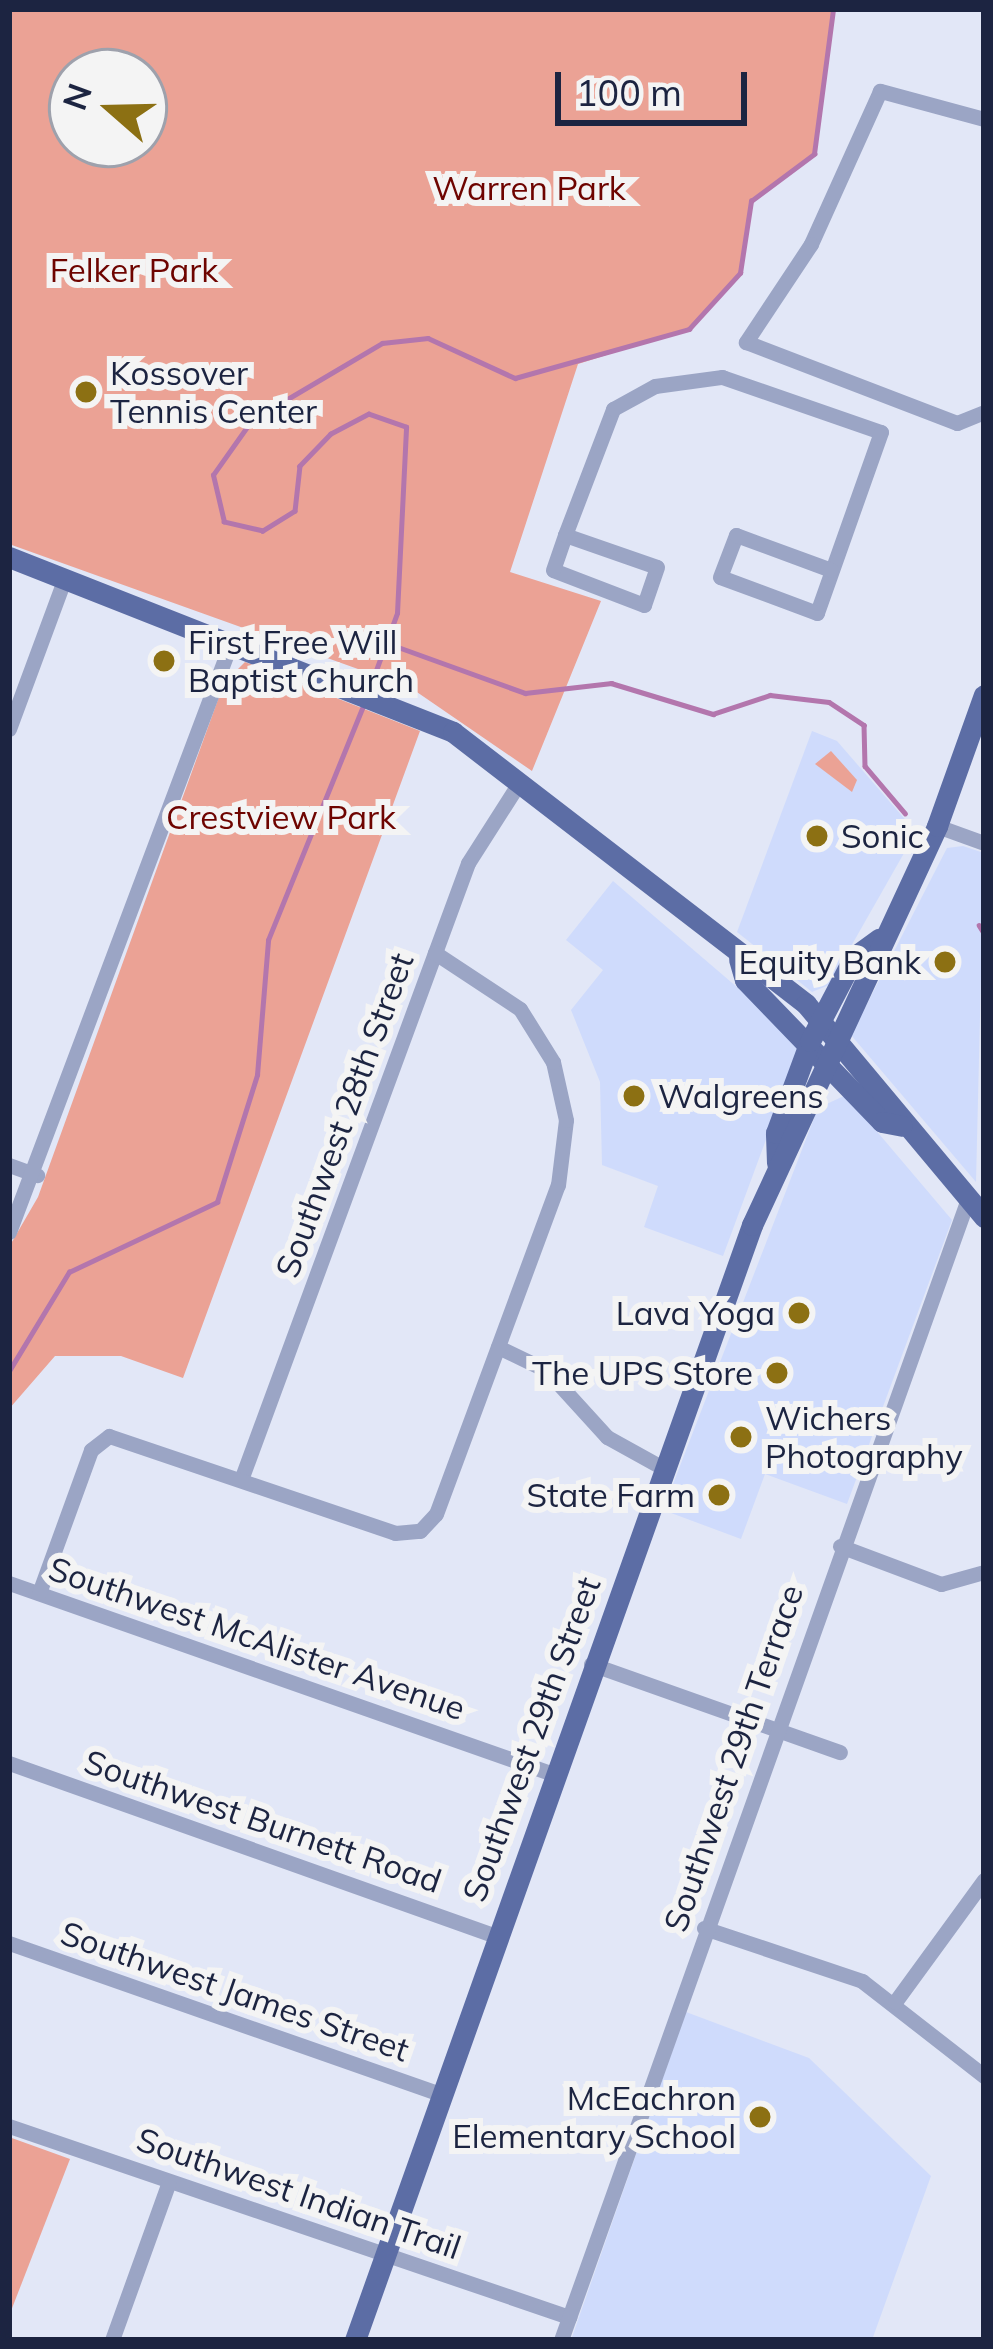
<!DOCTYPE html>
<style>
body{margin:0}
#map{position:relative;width:993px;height:2349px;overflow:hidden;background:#e2e7f7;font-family:Mulish,sans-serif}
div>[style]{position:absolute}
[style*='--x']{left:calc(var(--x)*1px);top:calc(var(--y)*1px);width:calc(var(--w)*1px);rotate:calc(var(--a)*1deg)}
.built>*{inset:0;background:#cfdbfc}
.green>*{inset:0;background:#eba295}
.stream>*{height:4.5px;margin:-2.25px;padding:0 2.25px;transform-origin:2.25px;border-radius:2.25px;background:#b376ad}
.minor>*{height:15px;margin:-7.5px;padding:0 7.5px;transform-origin:7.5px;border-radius:7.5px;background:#9ba5c5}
.major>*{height:21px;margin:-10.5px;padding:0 10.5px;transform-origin:10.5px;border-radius:10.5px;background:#5c6da5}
.dots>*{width:33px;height:33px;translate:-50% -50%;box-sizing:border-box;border:6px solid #f4f4f4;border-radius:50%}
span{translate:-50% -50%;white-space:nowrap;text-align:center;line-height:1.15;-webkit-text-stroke:12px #f4f4f4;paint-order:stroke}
.park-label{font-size:33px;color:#6e0400}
.poi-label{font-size:33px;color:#1c2441}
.left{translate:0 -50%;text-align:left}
.right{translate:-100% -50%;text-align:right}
.street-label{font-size:33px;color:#1c2441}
.frame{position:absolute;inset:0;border:12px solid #1c2441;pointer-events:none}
.north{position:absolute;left:48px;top:48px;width:120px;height:120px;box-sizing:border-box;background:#f4f4f4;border:3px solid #9ea1ac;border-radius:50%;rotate:290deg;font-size:33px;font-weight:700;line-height:48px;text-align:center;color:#1c2441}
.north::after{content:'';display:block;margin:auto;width:42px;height:54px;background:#8c7013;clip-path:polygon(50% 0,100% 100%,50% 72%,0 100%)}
.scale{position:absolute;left:555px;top:72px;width:192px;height:54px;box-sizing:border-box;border:6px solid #1c2441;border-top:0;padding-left:15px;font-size:36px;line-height:42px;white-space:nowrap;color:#1c2441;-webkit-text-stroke:9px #f4f4f4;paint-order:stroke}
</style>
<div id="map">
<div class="built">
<div style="clip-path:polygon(812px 731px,837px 741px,916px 832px,829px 985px,812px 992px,737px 932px)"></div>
<div style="clip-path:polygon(963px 846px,984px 853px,976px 1182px,851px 1035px,947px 848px)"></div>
<div style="clip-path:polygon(613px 881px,794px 1036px,798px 1053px,723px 1256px,644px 1227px,658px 1186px,602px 1165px,600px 1082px,571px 1010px,603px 970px,566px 940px)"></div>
<div style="clip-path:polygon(846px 1095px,952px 1220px,847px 1504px,765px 1474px,741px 1539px,663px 1510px,818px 1108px)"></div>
<div style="clip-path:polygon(686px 2012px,809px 2058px,931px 2176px,872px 2340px,571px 2340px)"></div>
</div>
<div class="green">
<div style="clip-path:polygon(evenodd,9px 9px,833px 9px,814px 154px,751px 201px,740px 273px,689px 329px,578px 364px,510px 572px,601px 601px,532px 771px,411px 688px,9px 544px,9px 9px,72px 72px,144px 72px,144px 144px,72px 144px,72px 72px)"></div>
<div style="clip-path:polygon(245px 662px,420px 731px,183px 1378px,121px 1356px,55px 1356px,9px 1409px,9px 1247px,38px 1197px,224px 683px)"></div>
<div style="clip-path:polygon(831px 751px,857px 780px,852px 792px,815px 764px)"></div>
<div style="clip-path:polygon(9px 2137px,70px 2159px,9px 2316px)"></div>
</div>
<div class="stream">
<div style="--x:387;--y:643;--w:147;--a:19.9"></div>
<div style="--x:525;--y:693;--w:87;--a:-6.6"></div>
<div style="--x:611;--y:683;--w:107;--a:16.9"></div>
<div style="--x:713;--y:714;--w:60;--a:-18.4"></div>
<div style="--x:770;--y:695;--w:59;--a:6.8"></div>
<div style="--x:829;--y:702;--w:42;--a:33.3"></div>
<div style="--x:864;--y:725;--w:41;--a:88.6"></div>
<div style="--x:865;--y:766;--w:62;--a:49.6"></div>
<div style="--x:368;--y:692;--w:84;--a:-69.8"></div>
<div style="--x:397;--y:613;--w:186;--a:-87.2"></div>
<div style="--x:406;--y:427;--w:39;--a:-161"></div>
<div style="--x:369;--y:414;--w:43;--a:152.2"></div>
<div style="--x:331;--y:434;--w:45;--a:134.1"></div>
<div style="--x:300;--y:466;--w:45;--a:96.3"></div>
<div style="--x:295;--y:511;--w:38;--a:148"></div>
<div style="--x:263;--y:531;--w:40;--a:-167"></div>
<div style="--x:224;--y:522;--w:48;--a:-103.2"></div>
<div style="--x:213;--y:475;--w:67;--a:-54.7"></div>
<div style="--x:252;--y:420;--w:151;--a:-30.6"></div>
<div style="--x:382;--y:343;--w:46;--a:-6.2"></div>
<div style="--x:428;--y:338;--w:96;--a:24.7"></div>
<div style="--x:515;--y:378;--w:181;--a:-15.7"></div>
<div style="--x:689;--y:329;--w:76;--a:-47.7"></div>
<div style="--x:740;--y:273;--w:73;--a:-81.3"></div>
<div style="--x:751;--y:201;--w:79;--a:-36.7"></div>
<div style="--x:814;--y:154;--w:146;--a:-82.5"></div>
<div style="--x:979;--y:925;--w:9;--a:58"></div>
<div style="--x:9;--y:1371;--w:116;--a:-58.8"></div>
<div style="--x:69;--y:1272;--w:164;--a:-25.3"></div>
<div style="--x:217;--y:1202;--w:133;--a:-72.5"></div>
<div style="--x:257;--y:1075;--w:135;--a:-85.3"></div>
<div style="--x:268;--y:940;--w:256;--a:-67.9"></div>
</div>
<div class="minor">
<div style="--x:984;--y:119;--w:108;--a:-164.9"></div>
<div style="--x:880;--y:91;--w:168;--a:114.3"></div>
<div style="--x:811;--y:244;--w:118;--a:123.6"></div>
<div style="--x:746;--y:342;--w:226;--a:21"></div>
<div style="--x:957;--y:423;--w:29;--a:-22"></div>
<div style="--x:565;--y:535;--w:97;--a:19.2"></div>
<div style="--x:657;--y:567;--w:40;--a:108.9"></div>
<div style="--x:644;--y:605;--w:97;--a:-159"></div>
<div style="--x:553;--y:570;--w:37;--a:-71"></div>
<div style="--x:565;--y:535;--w:135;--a:-69.1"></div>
<div style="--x:613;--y:409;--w:48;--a:-28.7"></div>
<div style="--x:655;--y:386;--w:68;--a:-7.7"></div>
<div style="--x:722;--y:377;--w:168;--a:19.1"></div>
<div style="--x:881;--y:432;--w:192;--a:109.5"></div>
<div style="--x:817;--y:613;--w:103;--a:-159.6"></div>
<div style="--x:720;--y:577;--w:45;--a:-69.1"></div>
<div style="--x:736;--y:535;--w:101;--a:20.2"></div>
<div style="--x:9;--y:729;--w:161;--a:-69.7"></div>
<div style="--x:937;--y:826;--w:50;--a:19.9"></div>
<div style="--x:9;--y:1165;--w:30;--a:20"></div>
<div style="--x:9;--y:1232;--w:633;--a:-69.36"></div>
<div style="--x:498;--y:1347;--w:53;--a:25.6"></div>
<div style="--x:546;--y:1370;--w:91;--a:47.7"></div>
<div style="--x:607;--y:1437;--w:64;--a:29"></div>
<div style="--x:242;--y:1477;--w:654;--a:-69.79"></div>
<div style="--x:468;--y:863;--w:95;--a:-57.5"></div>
<div style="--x:840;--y:1546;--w:108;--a:20.6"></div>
<div style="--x:941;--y:1584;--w:45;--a:-15.6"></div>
<div style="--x:9;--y:1583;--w:577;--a:19.35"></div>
<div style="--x:39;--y:1593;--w:152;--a:-70"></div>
<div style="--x:91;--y:1450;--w:23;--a:-38"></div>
<div style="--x:109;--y:1436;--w:302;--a:18.7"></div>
<div style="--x:395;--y:1533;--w:25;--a:-5"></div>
<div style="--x:420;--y:1531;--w:23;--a:-47"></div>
<div style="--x:436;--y:1514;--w:351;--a:-69.7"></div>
<div style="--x:558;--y:1185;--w:65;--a:-83"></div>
<div style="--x:566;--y:1120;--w:59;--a:-102.6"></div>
<div style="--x:553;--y:1062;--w:62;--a:-121.9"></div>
<div style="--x:520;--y:1009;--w:102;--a:-146.6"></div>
<div style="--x:591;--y:1664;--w:264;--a:19.5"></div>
<div style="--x:9;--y:1763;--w:517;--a:19.56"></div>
<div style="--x:704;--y:1928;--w:167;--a:18.5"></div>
<div style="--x:862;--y:1981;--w:155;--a:37.9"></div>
<div style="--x:9;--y:1943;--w:458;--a:19.3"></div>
<div style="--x:895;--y:2002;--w:151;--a:-53.9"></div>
<div style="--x:9;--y:2126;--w:592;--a:18.83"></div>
<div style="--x:112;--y:2340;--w:168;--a:-70.2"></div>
<div style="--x:561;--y:2340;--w:1211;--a:-70.37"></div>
</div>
<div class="major">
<div style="--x:9;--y:557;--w:477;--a:21.5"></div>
<div style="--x:453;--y:732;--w:446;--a:37.6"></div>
<div style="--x:806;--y:1004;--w:278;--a:50.1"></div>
<div style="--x:739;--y:959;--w:22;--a:74"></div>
<div style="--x:745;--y:980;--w:197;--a:46"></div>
<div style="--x:882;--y:1122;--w:20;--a:11"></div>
<div style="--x:777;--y:1163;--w:30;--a:-92"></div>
<div style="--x:776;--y:1133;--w:98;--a:-69.7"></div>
<div style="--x:810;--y:1041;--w:95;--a:-62.4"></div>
<div style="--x:854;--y:957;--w:31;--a:-36"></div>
<div style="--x:355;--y:2340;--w:1184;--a:-70.4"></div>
<div style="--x:752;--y:1225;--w:440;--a:-65.1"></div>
<div style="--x:937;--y:826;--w:139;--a:-70.3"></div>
</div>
<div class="dots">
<div style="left:86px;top:392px;background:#8c7013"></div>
<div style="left:164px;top:661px;background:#8c7013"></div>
<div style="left:817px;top:836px;background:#8c7013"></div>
<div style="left:945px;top:962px;background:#8c7013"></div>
<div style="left:634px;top:1096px;background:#8c7013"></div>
<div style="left:799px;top:1313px;background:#8c7013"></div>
<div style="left:777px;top:1373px;background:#8c7013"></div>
<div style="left:741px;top:1437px;background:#8c7013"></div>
<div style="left:719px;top:1495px;background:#8c7013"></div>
<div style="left:760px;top:2117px;background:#8c7013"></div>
</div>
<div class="park-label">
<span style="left:529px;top:188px">Warren Park</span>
<span style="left:134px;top:270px">Felker Park</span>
<span style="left:281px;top:817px">Crestview Park</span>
</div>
<div class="poi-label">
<span class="left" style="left:110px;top:392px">Kossover<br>Tennis Center</span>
<span class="left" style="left:188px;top:661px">First Free Will<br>Baptist Church</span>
<span class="left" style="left:841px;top:836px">Sonic</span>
<span class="right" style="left:921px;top:962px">Equity Bank</span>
<span class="left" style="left:658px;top:1096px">Walgreens</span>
<span class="right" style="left:775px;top:1313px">Lava Yoga</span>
<span class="right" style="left:753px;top:1373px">The UPS Store</span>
<span class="left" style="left:765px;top:1437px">Wichers<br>Photography</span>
<span class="right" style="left:695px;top:1495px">State Farm</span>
<span class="right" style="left:736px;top:2117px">McEachron<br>Elementary School</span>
</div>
<div class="street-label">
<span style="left:344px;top:1115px;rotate:-70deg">Southwest 28th Street</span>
<span style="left:257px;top:1638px;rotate:19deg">Southwest McAlister Avenue</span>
<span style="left:531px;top:1739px;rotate:-70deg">Southwest 29th Street</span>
<span style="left:733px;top:1758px;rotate:-71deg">Southwest 29th Terrace</span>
<span style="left:263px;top:1821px;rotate:19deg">Southwest Burnett Road</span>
<span style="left:235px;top:1991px;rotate:19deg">Southwest James Street</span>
<span style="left:299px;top:2193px;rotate:19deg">Southwest Indian Trail</span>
</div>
<div class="frame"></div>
<div class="north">N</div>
<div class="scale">100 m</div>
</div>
